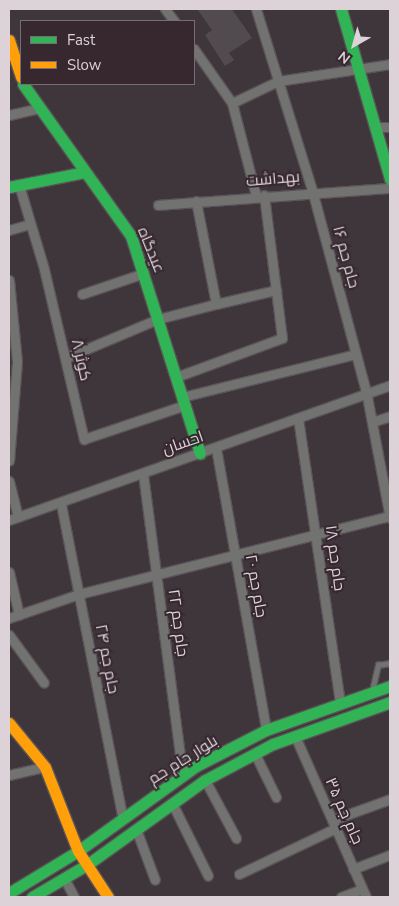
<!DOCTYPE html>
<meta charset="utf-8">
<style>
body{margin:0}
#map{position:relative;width:399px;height:906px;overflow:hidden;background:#3e363a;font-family:"Nunito Sans",Cairo,sans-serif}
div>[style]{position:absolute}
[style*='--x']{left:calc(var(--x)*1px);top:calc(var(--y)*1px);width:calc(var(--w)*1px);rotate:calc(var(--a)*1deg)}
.building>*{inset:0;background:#514a4e}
.roads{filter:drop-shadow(1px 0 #5a5356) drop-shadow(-1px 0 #5a5356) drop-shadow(0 1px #5a5356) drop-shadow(0 -1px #5a5356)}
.lane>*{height:4.5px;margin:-2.25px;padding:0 2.25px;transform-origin:2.25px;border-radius:2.25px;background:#727271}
.street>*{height:9px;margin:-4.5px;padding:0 4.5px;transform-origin:4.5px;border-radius:4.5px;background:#727271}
.fast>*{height:11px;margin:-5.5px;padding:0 5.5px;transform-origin:5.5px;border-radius:5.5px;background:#30b455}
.slow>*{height:11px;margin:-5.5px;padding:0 5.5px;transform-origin:5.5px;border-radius:5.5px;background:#ff9f0a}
span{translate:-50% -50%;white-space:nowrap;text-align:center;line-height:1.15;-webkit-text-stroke:4px #372830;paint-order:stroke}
.street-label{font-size:16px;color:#dcd2d7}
.frame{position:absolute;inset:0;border:10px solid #dcd2d7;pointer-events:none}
.legend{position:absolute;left:20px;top:20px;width:175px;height:65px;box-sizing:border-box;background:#372830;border:1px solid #796c73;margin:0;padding:6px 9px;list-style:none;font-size:15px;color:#dcd2d7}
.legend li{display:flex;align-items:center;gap:10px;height:25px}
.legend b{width:25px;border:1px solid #796c73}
.north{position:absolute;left:329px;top:20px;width:50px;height:50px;-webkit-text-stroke:4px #372830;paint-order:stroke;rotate:218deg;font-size:14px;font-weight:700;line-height:20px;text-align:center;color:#dcd2d7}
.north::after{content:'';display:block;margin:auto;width:18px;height:22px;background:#dcd2d7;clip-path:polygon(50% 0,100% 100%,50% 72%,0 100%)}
</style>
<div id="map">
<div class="building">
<div style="clip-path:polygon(197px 9px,232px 9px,252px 38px,229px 53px,234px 60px,225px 66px,205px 35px,212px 30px)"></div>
</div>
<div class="roads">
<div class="lane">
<div style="--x:372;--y:691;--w:27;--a:-77"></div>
<div style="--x:378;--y:665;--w:12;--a:-9"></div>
</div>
<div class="street">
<div style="--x:165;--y:9;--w:15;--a:53"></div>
<div style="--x:256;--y:9;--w:189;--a:72.8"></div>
<div style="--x:312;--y:190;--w:208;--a:75"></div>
<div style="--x:366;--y:391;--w:129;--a:79.3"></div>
<div style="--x:194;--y:49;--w:66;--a:54.9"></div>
<div style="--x:232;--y:103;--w:96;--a:75.5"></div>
<div style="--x:232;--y:103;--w:51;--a:-25.6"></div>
<div style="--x:278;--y:81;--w:113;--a:-8.6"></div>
<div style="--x:9;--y:115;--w:32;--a:-13"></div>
<div style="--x:376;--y:127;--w:14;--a:0"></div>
<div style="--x:19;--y:185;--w:88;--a:73.4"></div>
<div style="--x:44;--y:269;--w:175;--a:76.8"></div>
<div style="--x:84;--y:439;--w:107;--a:-18.6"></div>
<div style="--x:196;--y:201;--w:105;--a:79"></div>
<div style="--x:216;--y:304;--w:62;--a:-13.1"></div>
<div style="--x:158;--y:205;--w:233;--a:-4.2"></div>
<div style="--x:9;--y:230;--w:19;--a:-16"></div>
<div style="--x:9;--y:280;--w:82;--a:84.4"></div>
<div style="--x:17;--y:362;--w:99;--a:94.6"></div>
<div style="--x:82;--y:294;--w:65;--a:-18.7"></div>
<div style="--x:65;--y:358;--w:101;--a:-22.8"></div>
<div style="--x:158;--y:319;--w:60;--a:-14.5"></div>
<div style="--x:176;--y:377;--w:113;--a:-20.2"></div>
<div style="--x:282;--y:338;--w:144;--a:-97.2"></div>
<div style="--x:182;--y:397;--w:179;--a:-13.9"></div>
<div style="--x:298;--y:418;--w:288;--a:81.6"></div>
<div style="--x:372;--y:422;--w:19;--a:-18"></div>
<div style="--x:216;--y:448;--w:286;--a:79.9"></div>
<div style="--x:143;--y:474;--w:305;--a:82.5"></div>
<div style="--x:9;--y:481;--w:37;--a:76"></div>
<div style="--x:61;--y:504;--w:321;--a:78.9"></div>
<div style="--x:9;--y:520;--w:404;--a:-19.5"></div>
<div style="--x:9;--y:572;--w:44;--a:76.9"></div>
<div style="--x:9;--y:618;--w:74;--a:-18.9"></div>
<div style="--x:79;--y:594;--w:321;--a:-14.1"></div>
<div style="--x:9;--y:635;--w:59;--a:53.9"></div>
<div style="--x:295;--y:736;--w:176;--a:66.2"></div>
<div style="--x:255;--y:754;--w:48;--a:64"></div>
<div style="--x:9;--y:775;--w:37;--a:-13"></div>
<div style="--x:205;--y:780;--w:66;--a:61.9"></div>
<div style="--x:172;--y:803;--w:81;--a:63.7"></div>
<div style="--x:332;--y:820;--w:62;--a:-19.9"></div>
<div style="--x:136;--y:829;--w:54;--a:69.6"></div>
<div style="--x:353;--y:869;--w:40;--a:-21"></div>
<div style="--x:239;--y:874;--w:107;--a:-25.4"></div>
<div style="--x:64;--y:878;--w:21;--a:62"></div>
<div style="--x:341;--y:897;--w:22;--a:-21"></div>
</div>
<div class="fast">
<div style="--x:341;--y:9;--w:177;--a:73.9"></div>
<div style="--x:23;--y:84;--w:186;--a:54.6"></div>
<div style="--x:131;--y:236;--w:228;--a:72.4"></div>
<div style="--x:9;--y:187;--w:77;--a:-11.2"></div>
<div style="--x:9;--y:893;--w:81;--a:-31.3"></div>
<div style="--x:78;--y:851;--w:145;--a:-35.8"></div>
<div style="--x:196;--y:766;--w:79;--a:-27.2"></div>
<div style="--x:266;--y:730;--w:132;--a:-19.5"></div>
<div style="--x:32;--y:897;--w:65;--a:-30.5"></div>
<div style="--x:88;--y:864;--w:144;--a:-35.7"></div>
<div style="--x:205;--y:780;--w:77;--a:-27.9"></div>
<div style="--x:273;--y:744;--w:124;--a:-19.7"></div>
</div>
<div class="slow">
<div style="--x:9;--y:40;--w:39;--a:72"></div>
<div style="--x:9;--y:723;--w:57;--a:50.7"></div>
<div style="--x:45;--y:767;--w:90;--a:68.6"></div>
<div style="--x:78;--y:851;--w:55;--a:56.9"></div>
</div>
</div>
<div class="street-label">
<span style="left:273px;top:179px;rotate:-5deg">بهداشت</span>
<span style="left:151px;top:250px;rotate:68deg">عیدگاه</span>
<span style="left:346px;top:257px;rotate:75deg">جام جم ۱۶</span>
<span style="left:81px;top:360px;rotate:77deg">کوثر ۸</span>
<span style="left:183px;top:443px;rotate:-19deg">احسان</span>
<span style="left:335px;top:558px;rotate:82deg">جام جم ۱۸</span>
<span style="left:256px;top:586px;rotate:80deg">جام جم ۲۰</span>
<span style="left:178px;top:623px;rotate:82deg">جام جم ۲۲</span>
<span style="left:107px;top:659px;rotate:79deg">جام جم ۲۴</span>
<span style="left:183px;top:760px;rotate:-32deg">بلوار جام جم</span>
<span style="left:344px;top:811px;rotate:66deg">جام جم ۳۵</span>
</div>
<div class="frame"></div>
<ul class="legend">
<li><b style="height:6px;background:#30b455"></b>Fast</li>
<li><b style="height:6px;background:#ff9f0a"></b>Slow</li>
</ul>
<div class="north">N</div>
</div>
